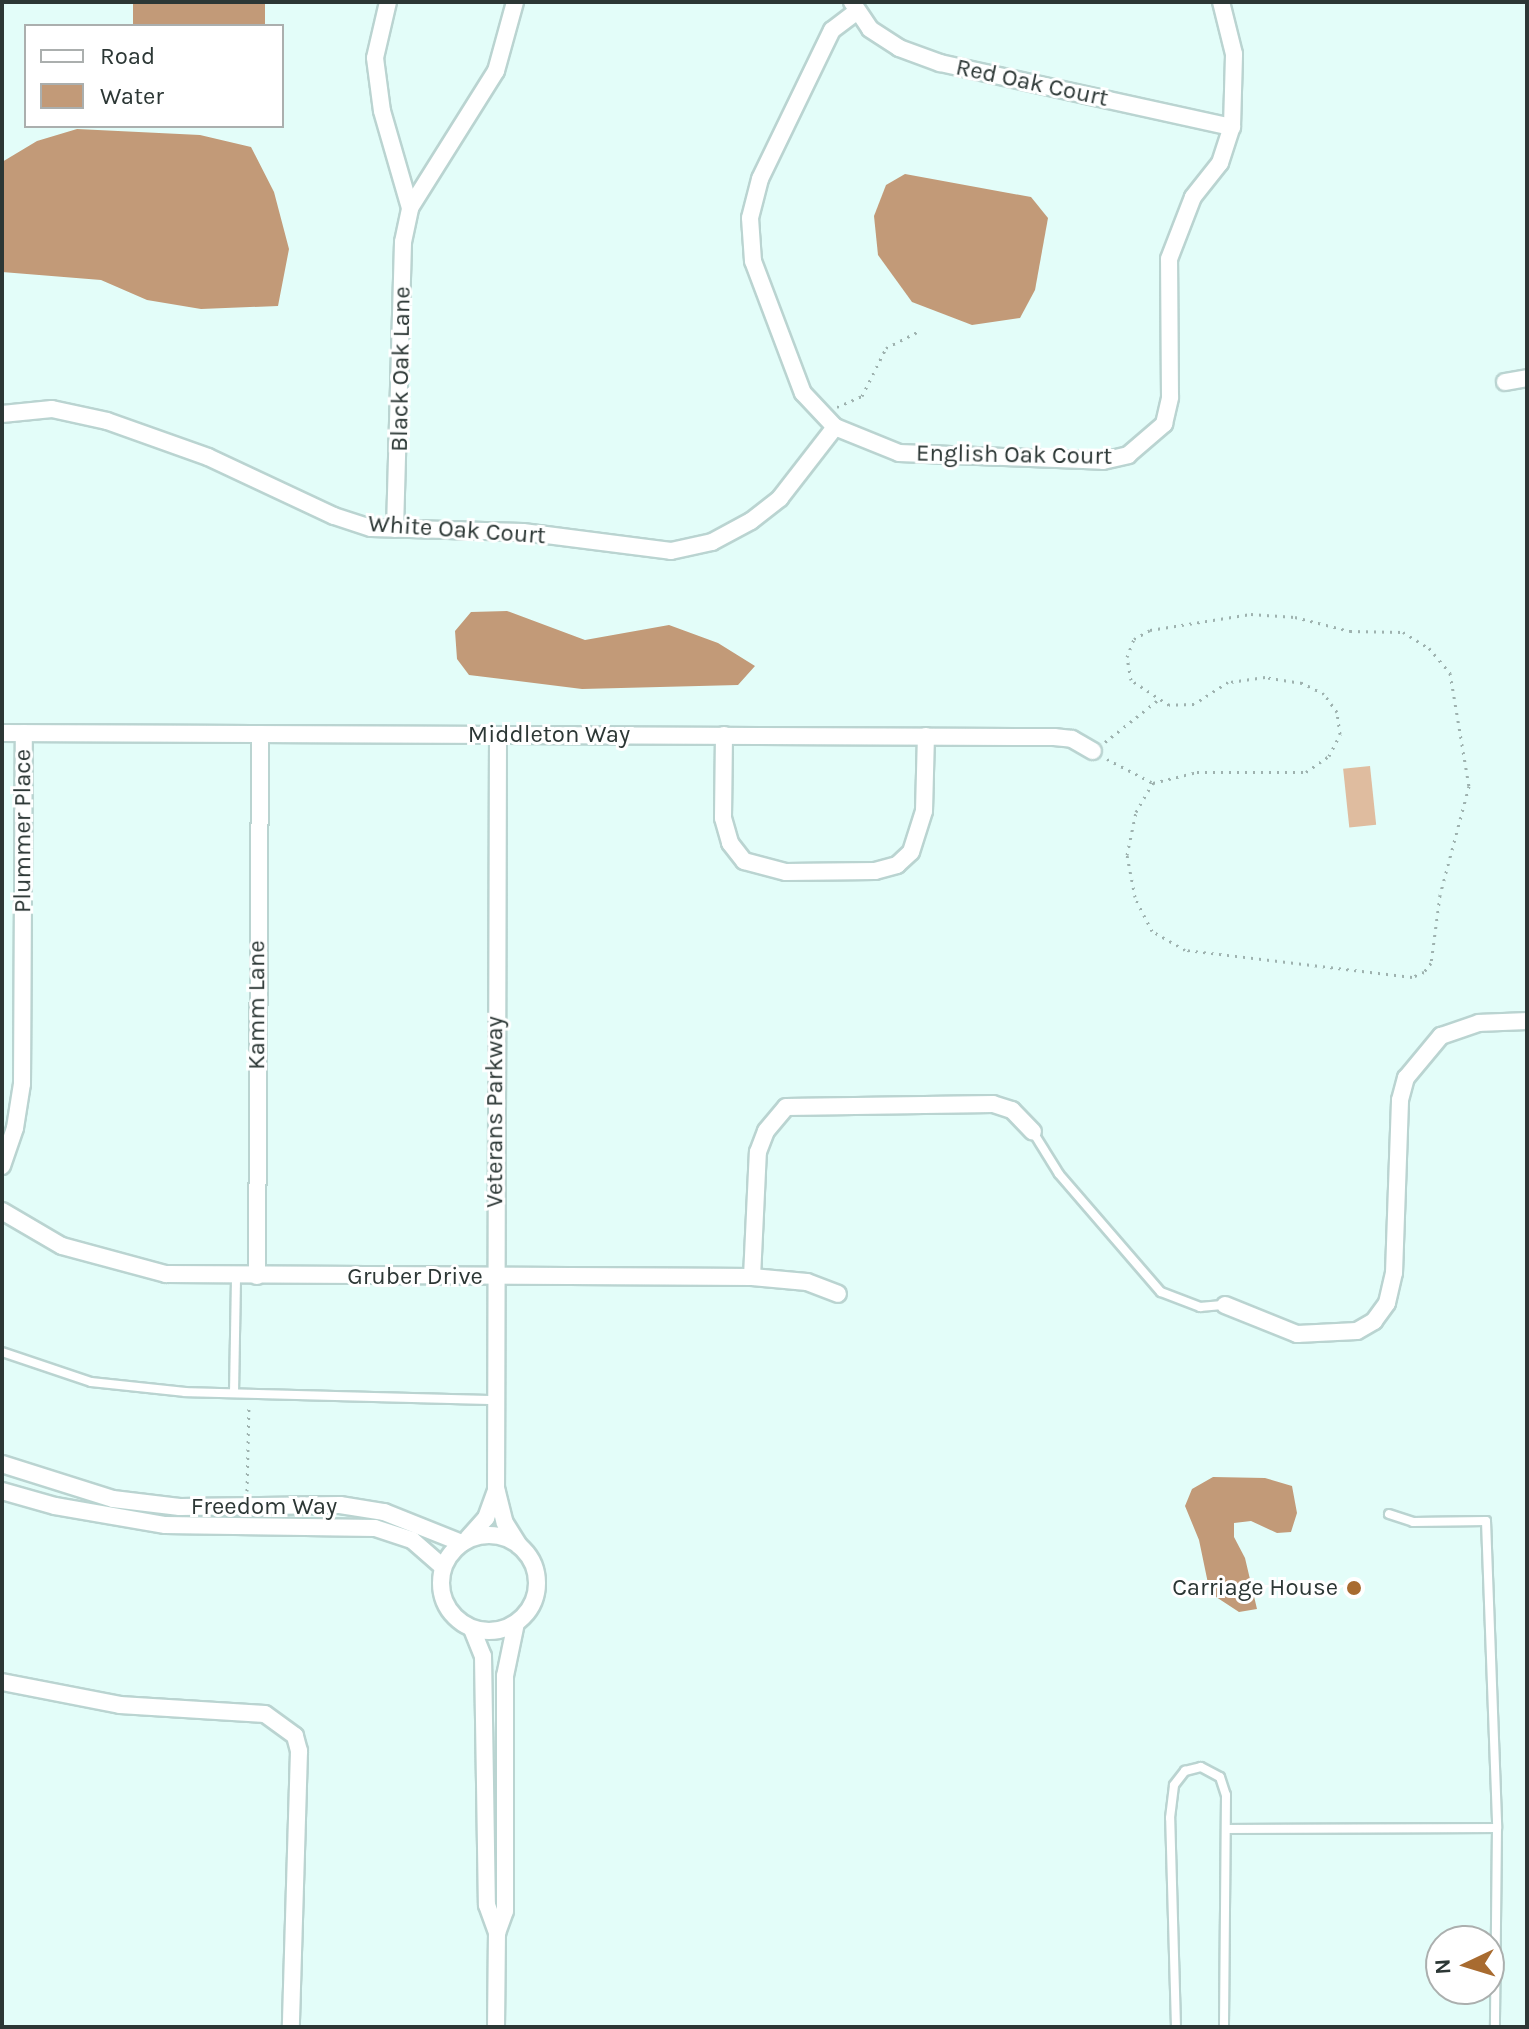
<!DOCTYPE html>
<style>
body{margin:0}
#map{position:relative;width:1529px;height:2029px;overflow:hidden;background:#e3fdf9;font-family:Karla,sans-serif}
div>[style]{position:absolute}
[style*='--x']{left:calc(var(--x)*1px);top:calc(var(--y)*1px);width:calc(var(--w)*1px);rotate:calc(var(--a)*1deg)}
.green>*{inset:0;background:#dfbc9f;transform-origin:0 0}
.water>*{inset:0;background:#c29a78;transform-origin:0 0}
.path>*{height:3px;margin-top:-1.5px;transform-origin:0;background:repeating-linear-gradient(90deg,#9eb2af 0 2px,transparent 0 8px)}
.roads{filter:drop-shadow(2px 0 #bad4d1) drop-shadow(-2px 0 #bad4d1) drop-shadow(0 2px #bad4d1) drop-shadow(0 -2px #bad4d1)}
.lane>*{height:8px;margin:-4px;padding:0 4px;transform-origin:4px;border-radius:4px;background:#fff}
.street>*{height:16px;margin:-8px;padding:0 8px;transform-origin:8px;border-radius:8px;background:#fff}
.street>.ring{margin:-8px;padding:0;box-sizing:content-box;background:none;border:16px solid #fff;border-radius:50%}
.dots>*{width:22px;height:22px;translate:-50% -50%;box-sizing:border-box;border:4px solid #fff;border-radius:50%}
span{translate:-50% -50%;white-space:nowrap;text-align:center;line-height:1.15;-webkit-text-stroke:6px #fff;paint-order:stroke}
.street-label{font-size:24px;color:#2c3735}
.poi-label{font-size:24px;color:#2c3735}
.right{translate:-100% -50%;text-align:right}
.frame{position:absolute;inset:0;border:4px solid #2c3735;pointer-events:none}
.legend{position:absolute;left:24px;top:24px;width:260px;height:104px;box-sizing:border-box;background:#fff;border:2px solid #abafae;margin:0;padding:10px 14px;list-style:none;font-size:24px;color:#2c3735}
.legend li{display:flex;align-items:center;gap:16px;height:40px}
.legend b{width:40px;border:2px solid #abafae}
.north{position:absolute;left:1425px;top:1925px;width:80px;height:80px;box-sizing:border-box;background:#fff;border:2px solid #abafae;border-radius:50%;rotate:266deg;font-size:22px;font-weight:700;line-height:32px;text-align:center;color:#2c3735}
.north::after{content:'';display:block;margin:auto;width:28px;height:36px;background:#a86b30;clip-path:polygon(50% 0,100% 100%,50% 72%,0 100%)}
</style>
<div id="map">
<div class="green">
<div style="left:1370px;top:766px;width:59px;height:27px;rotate:84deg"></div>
</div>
<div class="water">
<div style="left:133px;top:2px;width:132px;height:26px"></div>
<div style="clip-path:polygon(77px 129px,200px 135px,251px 147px,274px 192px,289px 249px,278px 306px,201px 309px,147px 300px,101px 280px,2px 272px,2px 162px,37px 141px)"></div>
<div style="clip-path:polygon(905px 174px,1031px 197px,1048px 218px,1035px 290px,1020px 318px,972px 325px,912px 302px,878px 255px,874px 216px,886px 185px)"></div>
<div style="clip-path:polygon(507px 611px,585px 640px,669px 625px,718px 643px,755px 666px,738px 685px,582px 689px,469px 675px,457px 659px,455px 631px,471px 612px)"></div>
<div style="clip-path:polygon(1213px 1477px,1265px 1478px,1292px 1486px,1297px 1513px,1291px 1532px,1277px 1533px,1251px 1521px,1234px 1523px,1234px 1537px,1245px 1558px,1257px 1609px,1239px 1612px,1210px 1593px,1199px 1540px,1185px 1506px,1192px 1489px)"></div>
</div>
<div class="path">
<div style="--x:837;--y:407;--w:27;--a:-24"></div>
<div style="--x:862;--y:396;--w:54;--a:-63.4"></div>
<div style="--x:886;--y:348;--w:37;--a:-27"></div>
<div style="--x:1251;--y:614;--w:44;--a:3.9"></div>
<div style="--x:1295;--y:617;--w:57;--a:14.3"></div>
<div style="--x:1350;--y:631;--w:53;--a:1.1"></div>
<div style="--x:1403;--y:632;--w:31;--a:32"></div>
<div style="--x:1429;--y:648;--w:33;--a:50"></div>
<div style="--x:1450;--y:673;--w:115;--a:80.5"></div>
<div style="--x:1469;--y:786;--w:113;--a:104.9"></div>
<div style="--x:1440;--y:895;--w:69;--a:97.5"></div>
<div style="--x:1431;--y:963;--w:11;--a:128"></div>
<div style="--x:1424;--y:972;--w:13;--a:157"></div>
<div style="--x:1412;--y:977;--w:229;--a:-173.2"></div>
<div style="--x:1185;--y:950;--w:38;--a:-150"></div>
<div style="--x:1152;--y:931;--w:38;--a:-117"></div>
<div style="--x:1135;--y:897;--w:43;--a:-100.8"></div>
<div style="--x:1127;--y:855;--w:44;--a:-78.2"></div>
<div style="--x:1136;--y:812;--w:34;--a:-60"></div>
<div style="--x:1153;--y:783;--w:45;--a:-14"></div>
<div style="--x:1197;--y:772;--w:109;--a:0"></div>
<div style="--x:1306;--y:772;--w:28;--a:-35"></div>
<div style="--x:1329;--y:756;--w:25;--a:-63"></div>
<div style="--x:1340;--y:734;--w:22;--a:-98"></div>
<div style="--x:1337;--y:712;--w:22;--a:-126"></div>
<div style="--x:1324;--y:694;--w:25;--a:-153"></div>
<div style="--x:1302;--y:683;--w:37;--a:-171"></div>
<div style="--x:1265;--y:677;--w:37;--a:172"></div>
<div style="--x:1228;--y:682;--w:40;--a:147.1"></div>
<div style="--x:1194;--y:704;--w:25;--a:178"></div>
<div style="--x:1169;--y:705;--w:45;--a:-146.7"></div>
<div style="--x:1131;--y:680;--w:23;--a:-100"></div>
<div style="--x:1127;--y:657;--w:19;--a:-69"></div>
<div style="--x:1134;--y:639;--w:18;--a:-29"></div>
<div style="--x:1150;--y:630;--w:102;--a:-9"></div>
<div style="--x:1105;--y:742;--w:68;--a:-38.4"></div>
<div style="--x:1107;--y:759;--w:52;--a:27.6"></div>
<div style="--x:247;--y:1491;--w:85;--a:-88.7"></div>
</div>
<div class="roads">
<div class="lane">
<div style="--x:1033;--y:1132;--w:49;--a:58.2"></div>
<div style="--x:1059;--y:1174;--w:156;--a:49.2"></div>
<div style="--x:1161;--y:1292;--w:42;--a:21"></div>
<div style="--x:1200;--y:1307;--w:25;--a:-5"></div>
<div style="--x:2;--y:1352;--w:94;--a:18.6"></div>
<div style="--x:91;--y:1382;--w:95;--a:6.1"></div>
<div style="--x:185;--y:1392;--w:310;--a:1.5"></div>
<div style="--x:234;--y:1393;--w:117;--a:-89"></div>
<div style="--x:1389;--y:1514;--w:25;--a:18"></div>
<div style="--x:1413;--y:1522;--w:73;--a:-0.8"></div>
<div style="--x:1486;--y:1521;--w:307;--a:87.9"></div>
<div style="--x:1497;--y:1828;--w:199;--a:90.6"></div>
<div style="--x:1226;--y:1829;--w:271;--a:-0.2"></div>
<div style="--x:1176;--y:2027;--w:209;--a:-91.6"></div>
<div style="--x:1170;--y:1818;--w:33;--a:-83"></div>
<div style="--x:1174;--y:1785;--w:18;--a:-52"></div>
<div style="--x:1185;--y:1771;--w:16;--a:-14"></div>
<div style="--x:1201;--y:1767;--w:21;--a:28"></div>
<div style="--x:1220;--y:1777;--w:19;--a:72"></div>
<div style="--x:1226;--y:1795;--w:232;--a:90.5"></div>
</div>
<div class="street">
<div style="--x:388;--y:2;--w:57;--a:103.1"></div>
<div style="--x:375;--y:58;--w:53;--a:82.5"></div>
<div style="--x:382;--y:111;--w:101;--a:73.9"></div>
<div style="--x:852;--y:2;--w:32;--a:56"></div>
<div style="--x:870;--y:29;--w:35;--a:33"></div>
<div style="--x:899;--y:48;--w:44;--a:20.1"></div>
<div style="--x:940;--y:63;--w:299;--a:12.4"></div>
<div style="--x:856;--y:12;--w:30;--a:143"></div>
<div style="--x:832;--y:30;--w:165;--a:115.8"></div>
<div style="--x:760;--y:179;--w:40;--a:104.4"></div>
<div style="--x:750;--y:218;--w:43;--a:86"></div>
<div style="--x:753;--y:261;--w:141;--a:69.3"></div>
<div style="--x:803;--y:393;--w:47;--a:46.7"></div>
<div style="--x:835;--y:427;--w:69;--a:22.1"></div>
<div style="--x:899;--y:453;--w:204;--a:2.2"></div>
<div style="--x:1103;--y:461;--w:26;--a:-13"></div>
<div style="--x:1128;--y:455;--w:48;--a:-40.7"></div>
<div style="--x:1164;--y:424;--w:28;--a:-77"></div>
<div style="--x:1170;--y:397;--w:138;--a:-90.4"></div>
<div style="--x:1169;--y:259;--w:66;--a:-68.8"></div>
<div style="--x:1193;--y:197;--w:43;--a:-51.5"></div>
<div style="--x:1220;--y:163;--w:38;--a:-72"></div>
<div style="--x:1232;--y:127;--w:73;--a:-88.4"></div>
<div style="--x:1234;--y:54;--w:54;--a:-104"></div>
<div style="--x:1505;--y:382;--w:22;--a:-10"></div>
<div style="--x:2;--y:414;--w:50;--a:-5.7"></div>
<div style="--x:52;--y:409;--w:56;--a:12.3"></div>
<div style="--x:107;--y:421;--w:107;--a:19.6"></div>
<div style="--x:208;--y:457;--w:139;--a:25.1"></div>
<div style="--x:334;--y:516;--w:39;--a:18"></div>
<div style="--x:371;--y:528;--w:152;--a:1.5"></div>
<div style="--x:523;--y:532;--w:149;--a:7.3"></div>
<div style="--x:671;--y:551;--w:42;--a:-12.4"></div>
<div style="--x:712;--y:542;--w:44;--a:-28.3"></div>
<div style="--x:751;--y:521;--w:37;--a:-38"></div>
<div style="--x:780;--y:498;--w:90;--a:-52.2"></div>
<div style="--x:395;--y:529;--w:287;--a:-88.4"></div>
<div style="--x:403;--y:242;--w:35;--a:-78"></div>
<div style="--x:410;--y:208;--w:162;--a:-57.9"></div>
<div style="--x:496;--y:71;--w:72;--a:-74.6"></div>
<div style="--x:2;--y:733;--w:1052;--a:0.22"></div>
<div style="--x:1054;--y:737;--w:18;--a:6"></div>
<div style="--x:1072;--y:739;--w:24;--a:30"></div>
<div style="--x:498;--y:735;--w:753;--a:90.15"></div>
<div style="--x:496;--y:1488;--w:36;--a:76"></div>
<div style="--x:505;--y:1523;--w:26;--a:58"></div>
<div style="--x:724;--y:735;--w:83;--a:90.7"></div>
<div style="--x:723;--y:818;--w:26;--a:74"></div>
<div style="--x:730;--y:843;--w:23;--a:52"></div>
<div style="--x:744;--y:861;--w:43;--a:14.7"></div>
<div style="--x:786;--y:872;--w:89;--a:-0.6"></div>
<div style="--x:875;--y:871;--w:23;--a:-15"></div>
<div style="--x:897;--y:865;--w:19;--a:-43"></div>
<div style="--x:911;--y:852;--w:43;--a:-72.4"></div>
<div style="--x:924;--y:811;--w:75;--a:-88.5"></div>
<div style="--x:2;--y:1166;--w:40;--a:-71.1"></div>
<div style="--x:15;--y:1128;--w:45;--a:-81"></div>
<div style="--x:22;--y:1084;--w:351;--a:-89.7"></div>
<div style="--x:2;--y:1211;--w:69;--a:30.3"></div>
<div style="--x:62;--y:1246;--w:108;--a:15.1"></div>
<div style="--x:166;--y:1274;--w:586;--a:0.29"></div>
<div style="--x:752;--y:1277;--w:55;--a:5.2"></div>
<div style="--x:807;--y:1282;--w:33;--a:21"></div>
<div style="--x:257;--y:1276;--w:542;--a:-89.68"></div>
<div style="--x:752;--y:1277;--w:125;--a:-87.3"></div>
<div style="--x:758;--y:1152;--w:22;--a:-69"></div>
<div style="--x:766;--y:1131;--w:31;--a:-50"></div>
<div style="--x:786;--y:1107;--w:207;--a:-0.8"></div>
<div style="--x:993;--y:1104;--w:20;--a:18"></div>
<div style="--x:1012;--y:1110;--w:30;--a:46"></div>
<div style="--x:1225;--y:1305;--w:78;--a:21.9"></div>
<div style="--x:1297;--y:1334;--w:60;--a:-2.9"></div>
<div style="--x:1357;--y:1331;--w:20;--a:-30"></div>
<div style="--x:1374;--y:1321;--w:22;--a:-54"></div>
<div style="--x:1387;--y:1303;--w:31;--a:-77"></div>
<div style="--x:1394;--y:1273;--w:173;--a:-88"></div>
<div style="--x:1400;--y:1100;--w:23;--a:-75"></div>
<div style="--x:1406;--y:1078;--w:55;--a:-50.2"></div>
<div style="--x:1441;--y:1036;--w:40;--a:-18.9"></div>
<div style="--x:1479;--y:1023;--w:48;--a:-2.4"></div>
<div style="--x:2;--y:1464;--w:116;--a:17.5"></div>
<div style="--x:113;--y:1499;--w:67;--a:6.8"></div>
<div style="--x:180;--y:1507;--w:160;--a:-0.7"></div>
<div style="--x:340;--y:1505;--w:45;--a:9"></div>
<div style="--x:384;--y:1512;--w:84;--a:21.7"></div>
<div style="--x:2;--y:1491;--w:55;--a:15.8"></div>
<div style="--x:55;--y:1506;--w:112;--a:9.8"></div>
<div style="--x:165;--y:1525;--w:210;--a:0.8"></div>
<div style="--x:375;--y:1528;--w:39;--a:18"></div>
<div style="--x:412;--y:1540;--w:41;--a:41.1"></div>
<div class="ring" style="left:441px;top:1535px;width:80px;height:80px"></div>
<div style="--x:468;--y:1538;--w:27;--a:-48"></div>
<div style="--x:486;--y:1518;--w:30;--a:-70"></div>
<div style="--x:472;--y:1629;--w:29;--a:68"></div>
<div style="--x:483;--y:1656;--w:249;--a:89.1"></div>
<div style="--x:487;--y:1905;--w:30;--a:70"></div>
<div style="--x:2;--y:1682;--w:120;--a:11"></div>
<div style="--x:120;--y:1705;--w:145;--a:3.6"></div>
<div style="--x:265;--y:1714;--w:37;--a:36"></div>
<div style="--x:295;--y:1736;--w:16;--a:75"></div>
<div style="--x:299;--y:1751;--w:276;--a:91.7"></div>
<div style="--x:496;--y:2027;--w:94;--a:-89.4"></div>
<div style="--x:497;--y:1933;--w:23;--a:-70"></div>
<div style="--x:505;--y:1911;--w:235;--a:-90"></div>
<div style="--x:505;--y:1676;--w:54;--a:-78.3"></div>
</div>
</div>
<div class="dots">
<div style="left:1354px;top:1588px;background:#a86b30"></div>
</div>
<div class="street-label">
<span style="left:1032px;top:83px;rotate:12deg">Red Oak Court</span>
<span style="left:401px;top:369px;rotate:-89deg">Black Oak Lane</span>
<span style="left:1014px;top:455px;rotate:1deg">English Oak Court</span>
<span style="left:457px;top:530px;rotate:4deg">White Oak Court</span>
<span style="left:549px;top:735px">Middleton Way</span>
<span style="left:23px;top:831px;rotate:-90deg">Plummer Place</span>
<span style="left:257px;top:1005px;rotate:-90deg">Kamm Lane</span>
<span style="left:495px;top:1112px;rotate:-90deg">Veterans Parkway</span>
<span style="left:415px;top:1277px">Gruber Drive</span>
<span style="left:264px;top:1507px">Freedom Way</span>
</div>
<div class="poi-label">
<span class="right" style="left:1338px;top:1588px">Carriage House</span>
</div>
<div class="frame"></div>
<ul class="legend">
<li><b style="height:10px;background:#fff"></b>Road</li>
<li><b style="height:22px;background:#c29a78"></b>Water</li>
</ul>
<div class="north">N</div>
</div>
